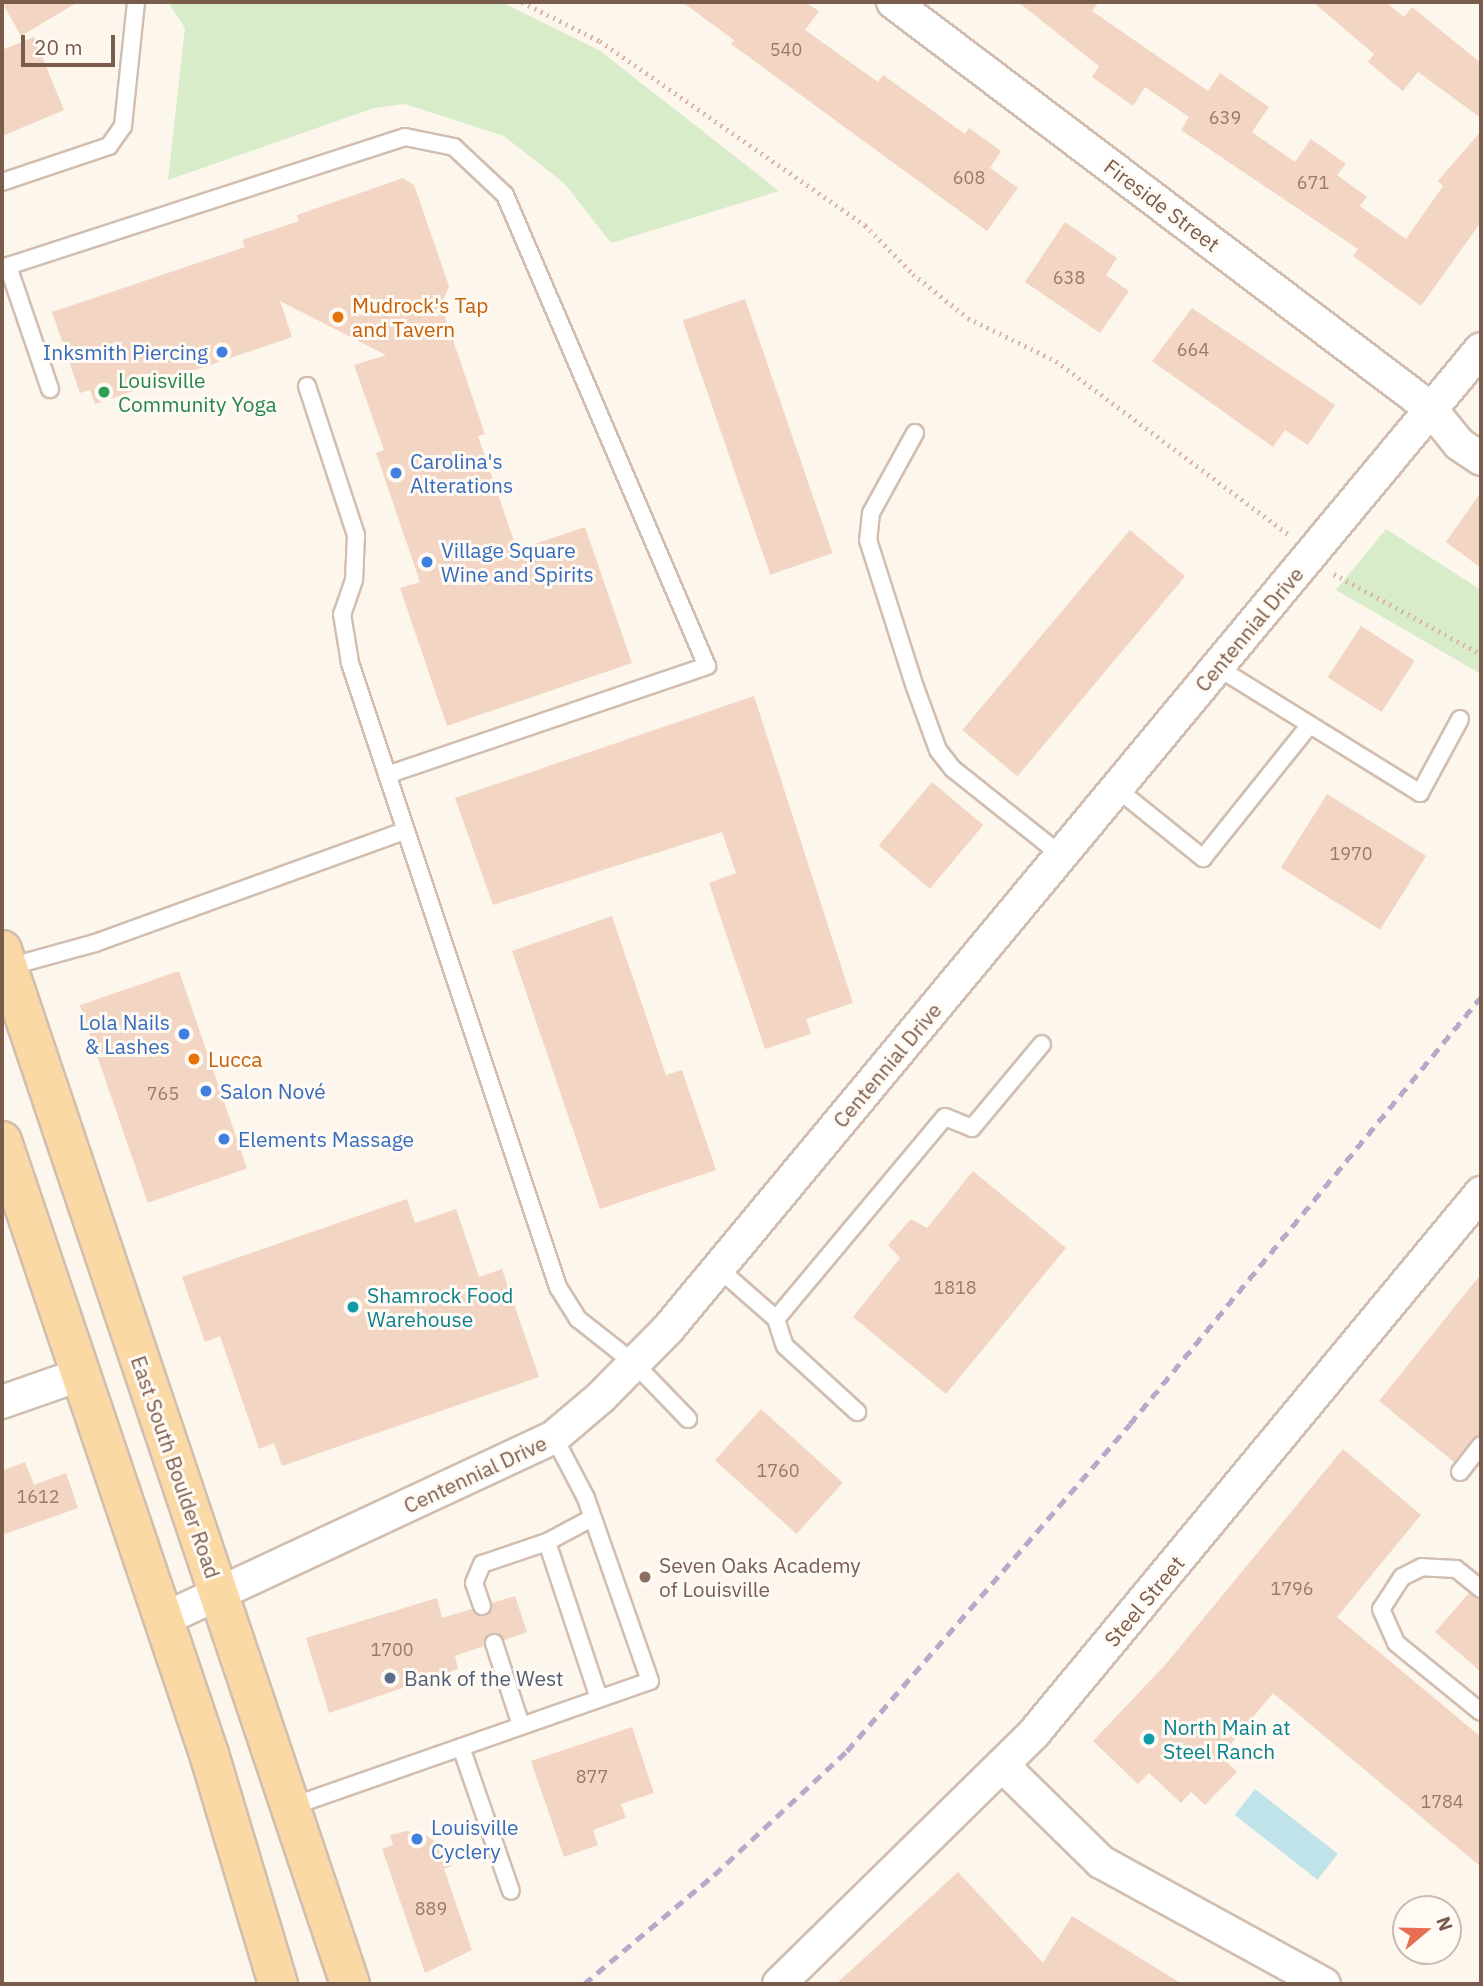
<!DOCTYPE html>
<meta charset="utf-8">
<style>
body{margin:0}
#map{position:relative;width:1483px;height:1986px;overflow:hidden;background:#fdf6ec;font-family:"IBM Plex Sans",sans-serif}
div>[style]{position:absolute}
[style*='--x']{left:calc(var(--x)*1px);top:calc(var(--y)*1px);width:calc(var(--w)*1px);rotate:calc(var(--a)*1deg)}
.green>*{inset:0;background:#d8ecc9}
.water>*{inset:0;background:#bfe3e8;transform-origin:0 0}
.building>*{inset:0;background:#f3d5c3;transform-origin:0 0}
.path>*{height:4.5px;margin-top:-2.25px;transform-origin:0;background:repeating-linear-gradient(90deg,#d9b8a5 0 2px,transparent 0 7px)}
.roads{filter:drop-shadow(2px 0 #d1beb0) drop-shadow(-2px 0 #d1beb0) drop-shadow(0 2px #d1beb0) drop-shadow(0 -2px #d1beb0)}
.lane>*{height:16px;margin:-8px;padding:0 8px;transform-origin:8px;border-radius:8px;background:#fff}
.street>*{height:32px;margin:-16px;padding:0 16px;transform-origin:16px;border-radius:16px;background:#fff}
.primary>*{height:38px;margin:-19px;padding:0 19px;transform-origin:19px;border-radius:19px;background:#fbd9a5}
.rail>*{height:5px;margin-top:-2.5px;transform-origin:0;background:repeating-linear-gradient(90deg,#b9a8c9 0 10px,transparent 0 17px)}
.dots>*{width:19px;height:19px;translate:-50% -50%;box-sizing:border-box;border:4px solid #fffaf3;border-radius:50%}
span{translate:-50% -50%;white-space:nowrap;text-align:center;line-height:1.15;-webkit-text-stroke:6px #fffaf3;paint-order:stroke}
.number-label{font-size:18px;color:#987a6a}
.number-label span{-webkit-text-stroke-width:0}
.street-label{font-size:21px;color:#7a5c4d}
.food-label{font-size:21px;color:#c56008}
.left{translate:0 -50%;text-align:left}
.shop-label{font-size:21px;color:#366cbe}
.right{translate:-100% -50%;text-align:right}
.leisure-label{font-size:21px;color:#27864d}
.culture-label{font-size:21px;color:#0d838f}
.education-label{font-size:21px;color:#785e54}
.service-label{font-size:21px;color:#4e5e75}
.frame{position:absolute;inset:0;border:4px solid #7a5c4d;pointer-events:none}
.north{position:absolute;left:1392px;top:1895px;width:70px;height:70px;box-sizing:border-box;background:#fffaf3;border:2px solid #cabbb1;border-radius:50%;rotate:71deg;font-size:19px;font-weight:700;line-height:28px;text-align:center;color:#7a5c4d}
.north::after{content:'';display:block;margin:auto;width:24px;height:32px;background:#e76f51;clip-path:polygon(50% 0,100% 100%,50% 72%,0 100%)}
.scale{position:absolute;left:21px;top:35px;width:94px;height:32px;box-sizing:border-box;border:4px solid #7a5c4d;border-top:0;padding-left:9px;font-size:21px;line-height:24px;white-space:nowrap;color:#7a5c4d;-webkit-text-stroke:5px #fffaf3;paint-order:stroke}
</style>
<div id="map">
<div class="green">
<div style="clip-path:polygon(168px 2px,501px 2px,599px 50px,779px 191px,611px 243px,565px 184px,504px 136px,405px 104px,374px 108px,168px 180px,185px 28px)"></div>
<div style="clip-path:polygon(1386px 529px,1481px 590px,1481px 674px,1336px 590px)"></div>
</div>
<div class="water">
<div style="left:1255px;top:1789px;width:105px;height:33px;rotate:38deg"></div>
</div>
<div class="building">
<div style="clip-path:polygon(2px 2px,78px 2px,21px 36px)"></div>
<div style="clip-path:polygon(682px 2px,805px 2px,819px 11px,805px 30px,878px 82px,883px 75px,965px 134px,969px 128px,1001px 151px,990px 168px,1018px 188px,987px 231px,731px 44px,734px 40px)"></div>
<div style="clip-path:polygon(1018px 2px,1099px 2px,1092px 11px,1208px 91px,1220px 73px,1269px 107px,1252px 132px,1295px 162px,1311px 139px,1346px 164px,1337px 175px,1367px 197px,1360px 206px,1406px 239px,1443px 186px,1438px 181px,1481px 131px,1481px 222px,1421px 306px,1353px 256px,1358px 249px,1181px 130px,1189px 117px,1145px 87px,1133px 106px,1092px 77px,1099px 66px)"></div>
<div style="clip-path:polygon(1313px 2px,1386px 2px,1404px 17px,1412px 7px,1481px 63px,1481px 118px,1418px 72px,1403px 91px,1368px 62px,1374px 54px)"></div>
<div style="clip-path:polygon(34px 37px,64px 110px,2px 136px,2px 50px)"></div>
<div style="clip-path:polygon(403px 178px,414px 185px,449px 286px,441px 305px,485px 434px,478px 436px,517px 550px,585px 527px,632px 663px,447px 726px,400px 588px,420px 582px,376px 453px,384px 450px,354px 365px,386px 355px,280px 301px,292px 337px,95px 404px,90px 390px,80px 393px,52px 312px,245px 247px,242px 240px,299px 221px,297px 215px)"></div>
<div style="clip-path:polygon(1065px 222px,1117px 258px,1106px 275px,1129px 291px,1100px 333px,1025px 282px)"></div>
<div style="left:745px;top:299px;width:269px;height:66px;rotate:71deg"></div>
<div style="clip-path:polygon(1192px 308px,1335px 405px,1308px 445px,1285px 430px,1273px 447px,1152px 361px)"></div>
<div style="clip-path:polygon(1481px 492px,1481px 568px,1446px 542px)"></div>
<div style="left:1130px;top:530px;width:72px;height:261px;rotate:40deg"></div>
<div style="left:1361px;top:626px;width:64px;height:61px;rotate:33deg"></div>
<div style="clip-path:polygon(754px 696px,853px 1003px,806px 1019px,811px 1034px,765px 1049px,709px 883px,736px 873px,722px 832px,493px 905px,455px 798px)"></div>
<div style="left:932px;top:782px;width:67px;height:83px;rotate:40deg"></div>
<div style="left:1327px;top:794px;width:117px;height:87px;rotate:32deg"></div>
<div style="clip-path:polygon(612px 916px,666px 1075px,682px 1070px,716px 1170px,600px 1209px,512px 951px)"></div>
<div style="left:179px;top:971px;width:209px;height:105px;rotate:71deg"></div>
<div style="clip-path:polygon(973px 1171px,1066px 1248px,946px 1394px,853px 1317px,900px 1258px,888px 1245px,911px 1219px,927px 1228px)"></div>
<div style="clip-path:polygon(407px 1199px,415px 1223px,456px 1209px,479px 1277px,502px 1269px,539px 1377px,282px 1466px,274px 1443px,259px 1449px,220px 1336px,205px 1342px,182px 1277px)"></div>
<div style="clip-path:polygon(1481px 1274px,1481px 1435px,1454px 1462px,1379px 1401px)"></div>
<div style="left:761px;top:1409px;width:110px;height:69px;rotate:42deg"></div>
<div style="clip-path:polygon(1343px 1449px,1421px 1515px,1337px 1617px,1481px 1737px,1481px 1867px,1273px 1693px,1221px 1756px,1237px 1772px,1205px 1805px,1191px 1792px,1181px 1803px,1149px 1773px,1138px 1784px,1093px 1741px,1165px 1665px)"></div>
<div style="clip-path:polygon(25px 1462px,34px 1485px,66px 1473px,78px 1508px,2px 1535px,2px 1471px)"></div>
<div style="clip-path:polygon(1469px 1593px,1481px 1599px,1481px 1672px,1435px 1632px)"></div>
<div style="clip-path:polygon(515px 1596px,527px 1632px,504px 1640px,490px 1633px,484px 1646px,455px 1656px,458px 1669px,329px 1713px,306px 1638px,437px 1598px,442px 1618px,472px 1609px,485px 1616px,492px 1603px)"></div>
<div style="clip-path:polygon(632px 1727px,654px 1793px,621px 1804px,626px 1818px,593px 1830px,598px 1845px,564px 1857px,531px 1761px)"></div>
<div style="clip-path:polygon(407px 1831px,423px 1833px,443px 1847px,452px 1866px,444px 1869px,472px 1950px,425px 1973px,382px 1849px,393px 1845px,390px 1835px)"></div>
<div style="clip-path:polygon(958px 1872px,1043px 1963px,1072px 1916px,1182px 1984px,836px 1984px)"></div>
</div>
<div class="path">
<div style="--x:522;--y:2;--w:87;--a:26.6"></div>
<div style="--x:600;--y:41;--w:323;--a:34.8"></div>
<div style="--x:865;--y:225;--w:69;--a:45.6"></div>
<div style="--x:913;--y:274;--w:70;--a:38.7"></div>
<div style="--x:968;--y:318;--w:98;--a:26"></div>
<div style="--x:1056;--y:361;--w:289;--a:36.7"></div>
<div style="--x:1334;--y:574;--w:167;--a:28.6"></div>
</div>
<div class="roads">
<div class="lane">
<div style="--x:2;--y:182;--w:113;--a:-18.6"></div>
<div style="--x:109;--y:146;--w:24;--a:-55"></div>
<div style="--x:123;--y:126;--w:125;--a:-84"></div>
<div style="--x:307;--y:386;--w:157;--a:71.8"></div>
<div style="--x:356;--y:535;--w:45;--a:92.5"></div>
<div style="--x:354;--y:580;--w:36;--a:109"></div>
<div style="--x:342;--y:614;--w:50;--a:80.7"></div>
<div style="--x:350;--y:663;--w:658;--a:71.57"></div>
<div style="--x:558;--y:1287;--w:38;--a:58"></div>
<div style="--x:578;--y:1319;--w:71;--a:38.2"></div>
<div style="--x:634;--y:1363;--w:78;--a:46"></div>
<div style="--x:50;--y:389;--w:130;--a:-108.9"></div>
<div style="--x:8;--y:266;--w:417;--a:-18"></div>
<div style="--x:405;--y:137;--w:50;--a:11.5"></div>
<div style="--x:454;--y:147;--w:70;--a:43.3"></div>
<div style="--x:505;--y:195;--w:512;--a:66.79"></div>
<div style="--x:707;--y:666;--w:338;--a:161.2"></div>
<div style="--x:915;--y:433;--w:91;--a:118.8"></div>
<div style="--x:871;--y:513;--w:27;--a:96"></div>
<div style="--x:868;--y:540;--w:154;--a:72.3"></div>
<div style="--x:915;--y:687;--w:67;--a:69.9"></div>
<div style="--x:938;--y:750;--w:24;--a:52"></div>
<div style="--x:953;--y:769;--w:138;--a:38.5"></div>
<div style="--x:1217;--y:667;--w:239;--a:31.8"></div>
<div style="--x:1420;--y:793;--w:84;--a:-61.6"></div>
<div style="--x:1116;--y:788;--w:112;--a:38.8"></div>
<div style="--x:1203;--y:858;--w:168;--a:-51.3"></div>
<div style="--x:8;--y:967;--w:90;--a:-15.4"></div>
<div style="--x:95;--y:943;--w:329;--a:-19.9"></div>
<div style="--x:718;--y:1268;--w:77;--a:41.3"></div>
<div style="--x:776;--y:1319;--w:28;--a:72"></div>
<div style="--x:785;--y:1346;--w:98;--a:42.5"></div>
<div style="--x:776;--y:1319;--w:263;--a:-50.1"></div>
<div style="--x:945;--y:1117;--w:29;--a:22"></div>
<div style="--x:972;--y:1128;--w:109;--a:-50.2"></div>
<div style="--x:1460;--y:1472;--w:34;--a:-52"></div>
<div style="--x:592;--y:1518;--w:51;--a:151.9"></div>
<div style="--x:547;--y:1542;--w:164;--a:71.6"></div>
<div style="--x:1481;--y:1589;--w:32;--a:-141"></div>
<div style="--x:1456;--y:1569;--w:34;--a:-177"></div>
<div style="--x:1422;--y:1567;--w:22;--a:153"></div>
<div style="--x:1402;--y:1577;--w:38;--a:123"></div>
<div style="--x:1381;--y:1609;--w:37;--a:66"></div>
<div style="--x:1396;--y:1643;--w:109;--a:39.1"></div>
<div style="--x:482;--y:1606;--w:24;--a:-109"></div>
<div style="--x:474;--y:1583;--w:21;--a:-67"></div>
<div style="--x:482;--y:1564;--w:69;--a:-18.7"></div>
<div style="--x:494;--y:1643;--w:86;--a:71.8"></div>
<div style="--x:461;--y:1747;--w:152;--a:70.9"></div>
<div style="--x:290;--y:1807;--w:381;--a:-19.3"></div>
<div style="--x:650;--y:1681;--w:194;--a:-109.3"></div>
<div style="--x:586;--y:1498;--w:69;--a:-117.7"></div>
</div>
<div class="street">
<div style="--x:893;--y:2;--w:673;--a:37.09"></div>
<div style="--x:1430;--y:408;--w:46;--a:51.1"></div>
<div style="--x:1459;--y:444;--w:27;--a:34"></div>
<div style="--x:2;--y:1402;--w:85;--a:-19.3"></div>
<div style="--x:164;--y:1619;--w:430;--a:-25"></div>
<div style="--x:554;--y:1437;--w:62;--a:-40.4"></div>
<div style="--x:601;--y:1397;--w:95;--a:-45.4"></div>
<div style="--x:668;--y:1329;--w:1273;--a:-50.32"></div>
<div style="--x:1002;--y:1765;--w:139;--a:44.4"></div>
<div style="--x:1101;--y:1862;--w:254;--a:28.7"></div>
<div style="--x:779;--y:1984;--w:359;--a:-44.5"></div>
<div style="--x:1035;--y:1732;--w:700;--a:-50.39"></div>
</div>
<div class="primary">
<div style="--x:2;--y:950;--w:1091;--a:71.4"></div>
<div style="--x:2;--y:1141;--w:647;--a:71.34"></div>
<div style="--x:209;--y:1754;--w:240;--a:73.3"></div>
</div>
</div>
<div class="rail">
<div style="--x:584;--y:1984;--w:170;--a:-40"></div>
<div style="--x:714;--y:1875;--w:182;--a:-43"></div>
<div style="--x:847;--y:1751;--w:432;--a:-49.1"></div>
<div style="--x:1130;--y:1424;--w:553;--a:-50.58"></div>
</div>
<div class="dots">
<div style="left:338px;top:317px;background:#e8710a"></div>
<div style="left:222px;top:352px;background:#3f7fe0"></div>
<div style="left:104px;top:392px;background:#2e9e5b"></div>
<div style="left:396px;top:473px;background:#3f7fe0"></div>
<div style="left:427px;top:562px;background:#3f7fe0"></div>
<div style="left:184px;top:1034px;background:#3f7fe0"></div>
<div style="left:194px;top:1059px;background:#e8710a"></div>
<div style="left:206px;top:1091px;background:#3f7fe0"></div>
<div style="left:224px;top:1139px;background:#3f7fe0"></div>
<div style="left:353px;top:1307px;background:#0f9aa8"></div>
<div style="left:645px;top:1577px;background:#8d6e63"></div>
<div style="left:390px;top:1678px;background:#5c6f8a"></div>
<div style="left:1149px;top:1739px;background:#0f9aa8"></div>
<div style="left:417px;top:1839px;background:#3f7fe0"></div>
</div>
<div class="number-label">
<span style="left:786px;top:50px">540</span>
<span style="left:1225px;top:118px">639</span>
<span style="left:969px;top:178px">608</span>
<span style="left:1313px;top:183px">671</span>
<span style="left:1069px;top:278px">638</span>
<span style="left:1193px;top:350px">664</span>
<span style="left:1351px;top:854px">1970</span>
<span style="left:163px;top:1094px">765</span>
<span style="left:955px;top:1288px">1818</span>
<span style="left:778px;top:1471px">1760</span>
<span style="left:38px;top:1497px">1612</span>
<span style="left:1292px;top:1589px">1796</span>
<span style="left:392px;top:1650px">1700</span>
<span style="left:592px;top:1777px">877</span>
<span style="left:1442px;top:1802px">1784</span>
<span style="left:431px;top:1909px">889</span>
</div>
<div class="street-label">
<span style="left:1162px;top:205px;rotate:37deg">Fireside Street</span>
<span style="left:1249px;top:629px;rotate:-50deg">Centennial Drive</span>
<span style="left:887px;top:1065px;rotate:-50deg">Centennial Drive</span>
<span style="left:176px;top:1467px;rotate:71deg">East South Boulder Road</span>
<span style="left:475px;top:1474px;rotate:-25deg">Centennial Drive</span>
<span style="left:1144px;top:1601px;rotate:-50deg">Steel Street</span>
</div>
<div class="food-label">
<span class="left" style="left:352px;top:317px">Mudrock's Tap<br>and Tavern</span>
<span class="left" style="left:208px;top:1059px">Lucca</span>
</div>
<div class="shop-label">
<span class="right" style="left:208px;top:352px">Inksmith Piercing</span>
<span class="left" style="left:410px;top:473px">Carolina's<br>Alterations</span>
<span class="left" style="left:441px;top:562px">Village Square<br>Wine and Spirits</span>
<span class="right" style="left:170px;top:1034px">Lola Nails<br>&amp; Lashes</span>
<span class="left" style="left:220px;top:1091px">Salon Nové</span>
<span class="left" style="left:238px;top:1139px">Elements Massage</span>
<span class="left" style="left:431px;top:1839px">Louisville<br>Cyclery</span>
</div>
<div class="leisure-label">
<span class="left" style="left:118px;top:392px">Louisville<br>Community Yoga</span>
</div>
<div class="culture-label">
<span class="left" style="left:367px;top:1307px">Shamrock Food<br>Warehouse</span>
<span class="left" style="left:1163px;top:1739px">North Main at<br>Steel Ranch</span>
</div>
<div class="education-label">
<span class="left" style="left:659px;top:1577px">Seven Oaks Academy<br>of Louisville</span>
</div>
<div class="service-label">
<span class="left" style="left:404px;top:1678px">Bank of the West</span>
</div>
<div class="frame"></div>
<div class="north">N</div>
<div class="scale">20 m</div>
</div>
